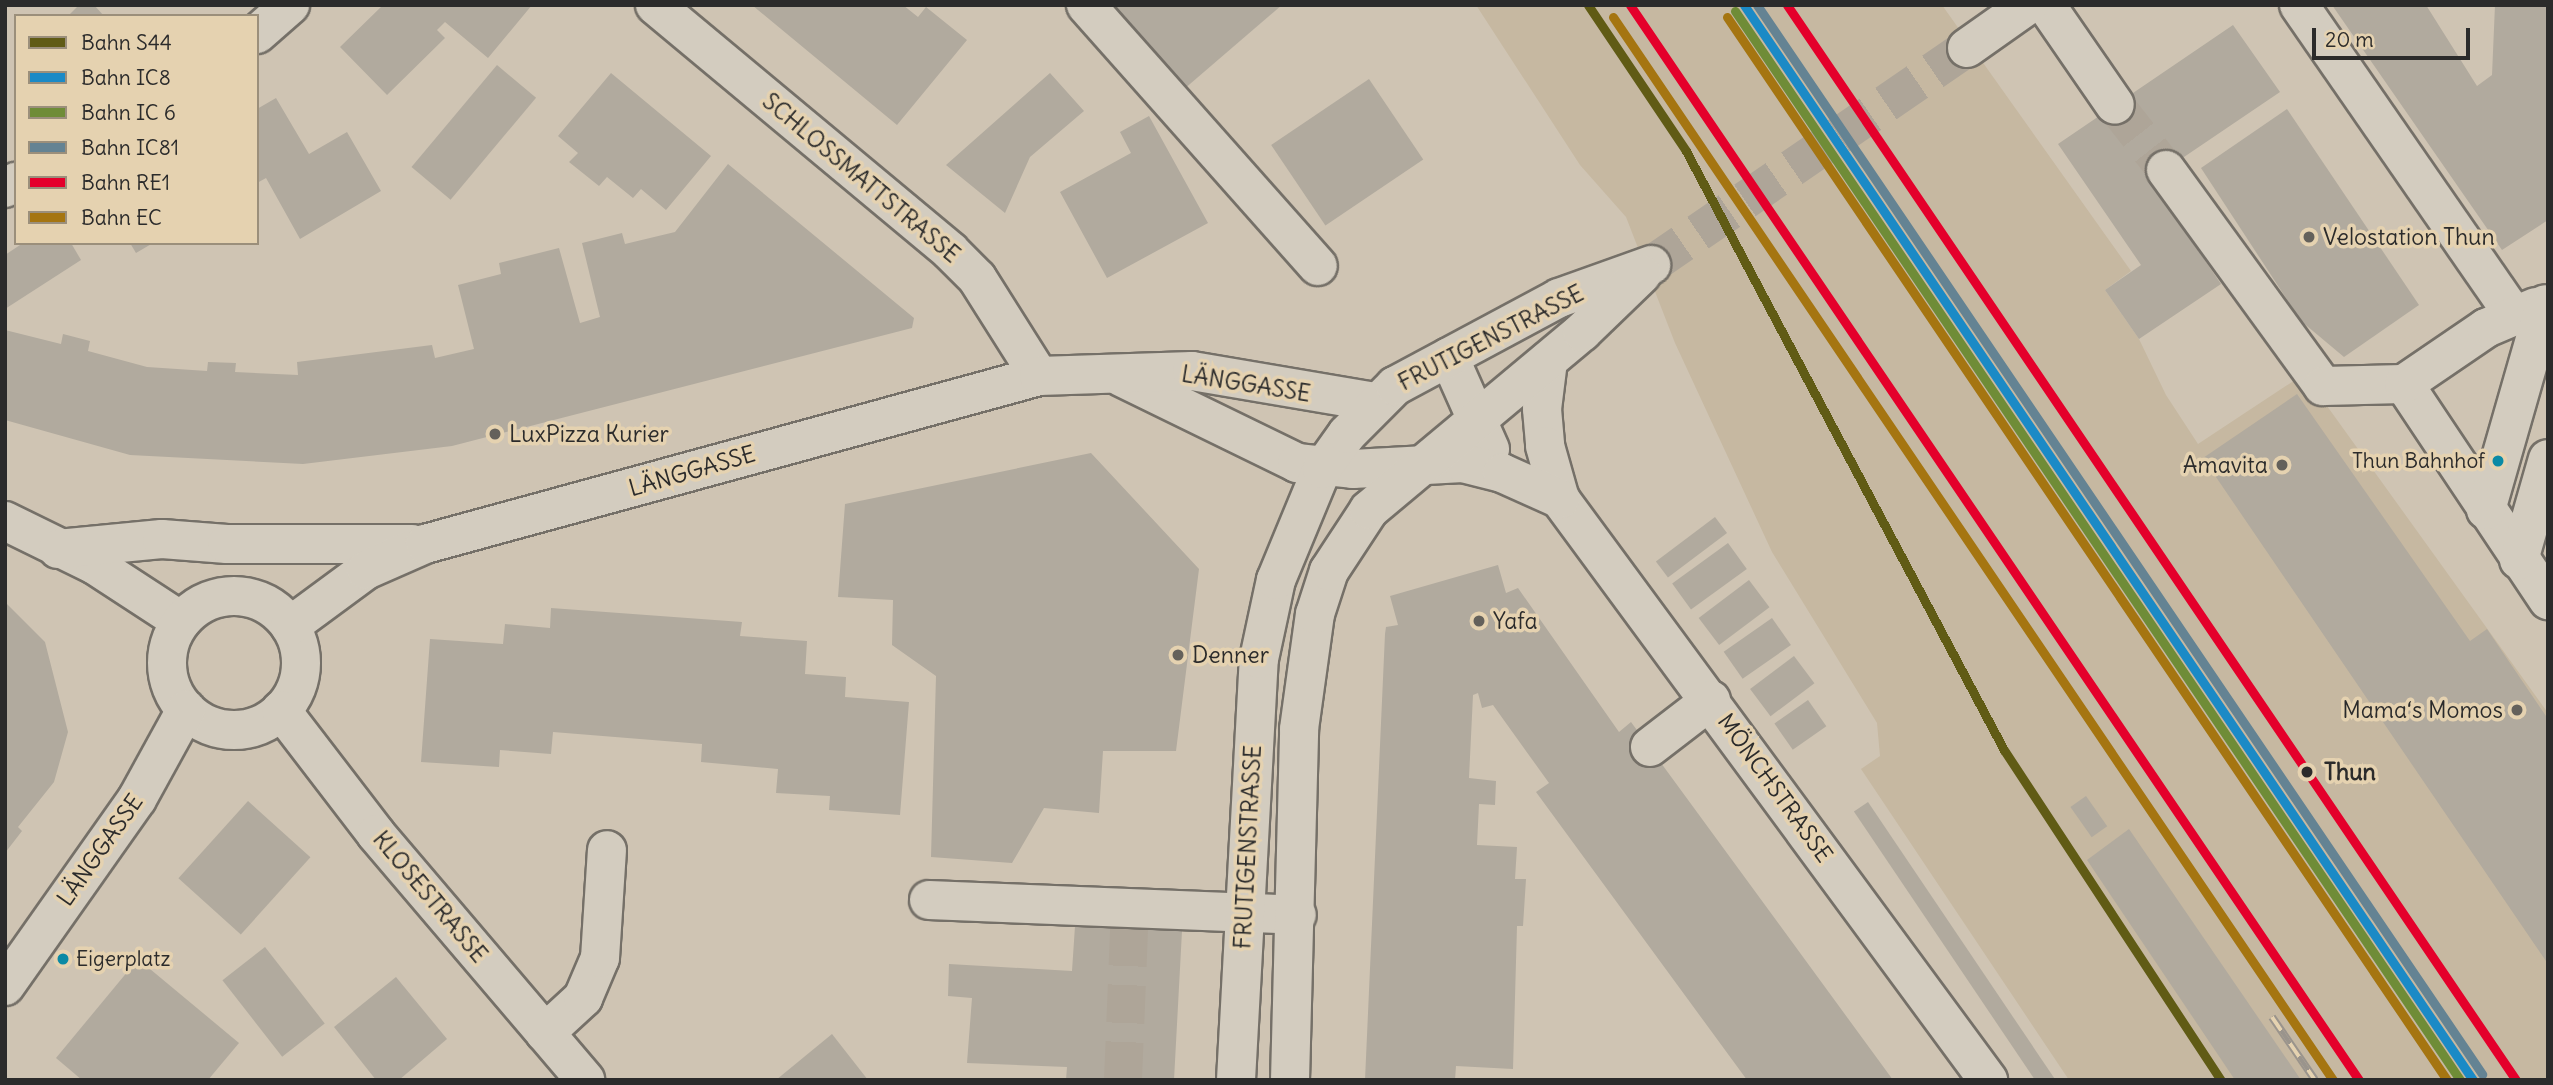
<!DOCTYPE html>
<meta charset="utf-8">
<style>
body{margin:0}
#map{position:relative;width:2553px;height:1085px;overflow:hidden;background:#cfc4b3;font-family:Delius,sans-serif}
div>[style]{position:absolute}
[style*='--x']{left:calc(var(--x)*1px);top:calc(var(--y)*1px);width:calc(var(--w)*1px);rotate:calc(var(--a)*1deg)}
.built>*{inset:0;background:#c6b8a1}
.building>*{inset:0;background:#b1aa9e;transform-origin:0 0}
.minor-tunnel>*{height:38px;margin-top:-19px;transform-origin:0;background:repeating-linear-gradient(90deg,#aea598 0 38px,transparent 0 57px)}
.major-tunnel>*{height:38px;margin-top:-19px;transform-origin:0;background:repeating-linear-gradient(90deg,#aea598 0 38px,transparent 0 57px)}
.roads{filter:drop-shadow(2px 0 #757068) drop-shadow(-2px 0 #757068) drop-shadow(0 2px #757068) drop-shadow(0 -2px #757068)}
.minor>*{height:38px;margin:-19px;padding:0 19px;transform-origin:19px;border-radius:19px;background:#d3ccbf}
.minor>.ring{margin:-19px;padding:0;box-sizing:content-box;background:none;border:38px solid #d3ccbf;border-radius:50%}
.major>*{height:38px;margin:-19px;padding:0 19px;transform-origin:19px;border-radius:19px;background:#d3ccbf}
.rail>*{height:8px;margin-top:-4px;transform-origin:0;background:repeating-linear-gradient(90deg,#e5d2b0 0 16px,#9a948c 0 32px);box-sizing:border-box;border-block:2px solid #9a948c}
.rail-1>*{height:9px;margin:-4.5px;padding:0 4.5px;transform-origin:4.5px;border-radius:4.5px;background:#605b15}
.rail-2>*{height:9px;margin:-4.5px;padding:0 4.5px;transform-origin:4.5px;border-radius:4.5px;background:#1b8ac6}
.rail-3>*{height:9px;margin:-4.5px;padding:0 4.5px;transform-origin:4.5px;border-radius:4.5px;background:#6f8c37}
.rail-4>*{height:9px;margin:-4.5px;padding:0 4.5px;transform-origin:4.5px;border-radius:4.5px;background:#648393}
.rail-5>*{height:9px;margin:-4.5px;padding:0 4.5px;transform-origin:4.5px;border-radius:4.5px;background:#e4002b}
.rail-6>*{height:9px;margin:-4.5px;padding:0 4.5px;transform-origin:4.5px;border-radius:4.5px;background:#a57511}
.dots>*{width:19px;height:19px;translate:-50% -50%;box-sizing:border-box;border:4px solid #e5d2b0;border-radius:50%}
span{translate:-50% -50%;white-space:nowrap;text-align:center;line-height:1.15;-webkit-text-stroke:7px #e5d2b0;paint-order:stroke}
.bus-label{font-size:21px;color:#2b2b2b}
.right{translate:-100% -50%;text-align:right}
.left{translate:0 -50%;text-align:left}
.street-label{font-size:23px;color:#2b2b2b}
.poi-label{font-size:23px;color:#2b2b2b}
.stop-label{font-size:23px;color:#2b2b2b;font-weight:700}
.frame{position:absolute;inset:0;border:7px solid #2b2b2b;pointer-events:none}
.legend{position:absolute;left:14px;top:14px;width:245px;height:231px;box-sizing:border-box;background:#e5d2b0;border:2px solid #9b8f7b;margin:0;padding:9px 12px;list-style:none;font-size:21px;color:#2b2b2b}
.legend li{display:flex;align-items:center;gap:14px;height:35px}
.legend b{width:35px;border:2px solid #9b8f7b}
.scale{position:absolute;left:2312px;top:28px;width:158px;height:32px;box-sizing:border-box;border:4px solid #2b2b2b;border-top:0;padding-left:9px;font-size:21px;line-height:24px;white-space:nowrap;color:#2b2b2b;-webkit-text-stroke:5px #e5d2b0;paint-order:stroke}
</style>
<div id="map">
<div class="built">
<div style="clip-path:polygon(1476px 5px,1942px 5px,2131px 271px,2105px 290px,2139px 339px,2166px 395px,2198px 444px,2304px 374px,2548px 713px,2548px 1080px,2069px 1080px,1861px 769px,1880px 756px,1877px 723px,1772px 552px,1675px 343px,1626px 217px,1580px 165px)"></div>
</div>
<div class="building">
<div style="clip-path:polygon(79px 5px,94px 5px,104px 16px,68px 16px)"></div>
<div style="clip-path:polygon(383px 5px,532px 5px,488px 58px,445px 22px,437px 30px,445px 38px,387px 95px,340px 47px)"></div>
<div style="clip-path:polygon(752px 5px,903px 5px,918px 17px,926px 7px,967px 40px,897px 125px)"></div>
<div style="clip-path:polygon(1110px 5px,1282px 5px,1183px 90px)"></div>
<div style="clip-path:polygon(2332px 5px,2426px 5px,2477px 86px,2492px 75px,2495px 5px,2548px 5px,2548px 220px,2502px 250px)"></div>
<div style="clip-path:polygon(2233px 25px,2280px 92px,2150px 180px,2221px 284px,2139px 339px,2105px 290px,2141px 265px,2058px 144px)"></div>
<div style="left:497px;top:65px;width:51px;height:133px;rotate:40deg"></div>
<div style="clip-path:polygon(611px 73px,711px 156px,666px 210px,641px 189px,633px 198px,607px 177px,599px 186px,569px 162px,578px 153px,558px 136px)"></div>
<div style="clip-path:polygon(1050px 73px,1084px 111px,1030px 157px,1005px 213px,946px 165px)"></div>
<div style="left:1369px;top:79px;width:97px;height:118px;rotate:56deg"></div>
<div style="clip-path:polygon(276px 98px,309px 154px,347px 132px,381px 191px,300px 239px,266px 178px,257px 183px,257px 109px)"></div>
<div style="clip-path:polygon(2287px 109px,2419px 305px,2344px 357px,2301px 321px,2201px 168px)"></div>
<div style="clip-path:polygon(1149px 116px,1208px 223px,1107px 278px,1060px 192px,1131px 153px,1120px 132px)"></div>
<div style="clip-path:polygon(728px 164px,914px 318px,912px 328px,452px 446px,303px 464px,130px 455px,5px 420px,5px 330px,61px 344px,63px 334px,90px 341px,88px 351px,147px 367px,207px 371px,208px 362px,236px 363px,235px 372px,298px 375px,297px 362px,432px 345px,435px 358px,474px 349px,458px 285px,501px 274px,499px 263px,559px 248px,580px 323px,600px 317px,582px 243px,622px 233px,625px 244px,675px 232px)"></div>
<div style="clip-path:polygon(23px 243px,71px 243px,81px 260px,5px 309px,5px 255px)"></div>
<div style="clip-path:polygon(130px 243px,153px 243px,136px 253px)"></div>
<div style="clip-path:polygon(2297px 394px,2470px 641px,2487px 629px,2548px 719px,2548px 964px,2203px 458px)"></div>
<div style="clip-path:polygon(1091px 453px,1199px 569px,1176px 751px,1103px 751px,1099px 813px,1044px 808px,1012px 863px,931px 857px,936px 676px,892px 645px,893px 600px,838px 597px,845px 504px)"></div>
<div style="left:1715px;top:517px;width:20px;height:74px;rotate:53deg"></div>
<div style="left:1728px;top:543px;width:32px;height:69px;rotate:54deg"></div>
<div style="clip-path:polygon(1498px 565px,1506px 593px,1518px 588px,1619px 732px,1631px 722px,1893px 1080px,1747px 1080px,1536px 792px,1549px 783px,1493px 705px,1482px 708px,1478px 693px,1473px 695px,1469px 778px,1496px 781px,1495px 805px,1479px 804px,1477px 845px,1517px 847px,1515px 879px,1526px 879px,1523px 926px,1517px 926px,1513px 1069px,1456px 1066px,1455px 1080px,1365px 1080px,1385px 634px,1386px 627px,1398px 625px,1390px 596px)"></div>
<div style="left:1749px;top:580px;width:34px;height:63px;rotate:53deg"></div>
<div style="clip-path:polygon(5px 602px,45px 642px,68px 732px,54px 782px,18px 827px,22px 831px,5px 853px)"></div>
<div style="clip-path:polygon(551px 608px,742px 622px,740px 636px,807px 641px,805px 674px,846px 677px,845px 697px,909px 702px,900px 815px,829px 810px,830px 796px,776px 793px,778px 769px,701px 762px,702px 744px,553px 732px,551px 754px,500px 750px,499px 767px,421px 762px,430px 639px,503px 644px,505px 624px,550px 628px)"></div>
<div style="left:1772px;top:618px;width:33px;height:59px;rotate:55deg"></div>
<div style="left:1794px;top:656px;width:34px;height:55px;rotate:53deg"></div>
<div style="left:1808px;top:700px;width:32px;height:41px;rotate:55deg"></div>
<div style="left:2086px;top:796px;width:37px;height:19px;rotate:55deg"></div>
<div style="left:248px;top:801px;width:84px;height:104px;rotate:42deg"></div>
<div style="left:1868px;top:802px;width:336px;height:17px;rotate:56deg"></div>
<div style="clip-path:polygon(2129px 829px,2301px 1080px,2235px 1080px,2087px 860px)"></div>
<div style="clip-path:polygon(1075px 926px,1182px 931px,1174px 1080px,1066px 1080px,1067px 1067px,967px 1063px,972px 998px,948px 996px,949px 964px,1072px 971px)"></div>
<div style="left:265px;top:947px;width:97px;height:54px;rotate:52deg"></div>
<div style="clip-path:polygon(138px 959px,239px 1043px,208px 1080px,82px 1080px,56px 1058px)"></div>
<div style="clip-path:polygon(396px 977px,447px 1039px,399px 1080px,376px 1080px,334px 1027px)"></div>
<div style="clip-path:polygon(832px 1034px,868px 1080px,776px 1080px)"></div>
</div>
<div class="minor-tunnel">
<div style="--x:2115;--y:105;--w:83;--a:51.9"></div>
<div style="--x:1123;--y:1080;--w:152;--a:-87.7"></div>
</div>
<div class="major-tunnel">
<div style="--x:1651;--y:265;--w:383;--a:-34.5"></div>
</div>
<div class="roads">
<div class="minor">
<div style="--x:655;--y:5;--w:384;--a:39.8"></div>
<div style="--x:950;--y:251;--w:38;--a:45"></div>
<div style="--x:977;--y:278;--w:116;--a:57.7"></div>
<div style="--x:1086;--y:5;--w:349;--a:48.4"></div>
<div style="--x:2046;--y:5;--w:121;--a:55.4"></div>
<div style="--x:2299;--y:5;--w:376;--a:55.3"></div>
<div style="--x:257;--y:34;--w:44;--a:-41.3"></div>
<div style="--x:2166;--y:170;--w:267;--a:54"></div>
<div style="--x:2323;--y:386;--w:81;--a:-1.4"></div>
<div style="--x:5;--y:188;--w:13;--a:-29"></div>
<div style="--x:1449;--y:357;--w:101;--a:66"></div>
<div style="--x:1548;--y:361;--w:48;--a:97.1"></div>
<div style="--x:1542;--y:409;--w:37;--a:85"></div>
<div style="--x:1545;--y:446;--w:55;--a:74.2"></div>
<div style="--x:1560;--y:499;--w:722;--a:53.62"></div>
<div style="--x:1121;--y:377;--w:196;--a:26"></div>
<div style="--x:1297;--y:463;--w:56;--a:6.1"></div>
<div style="--x:1353;--y:469;--w:110;--a:-3.1"></div>
<div style="--x:1463;--y:463;--w:40;--a:14.4"></div>
<div style="--x:1502;--y:473;--w:64;--a:24.1"></div>
<div style="--x:2404;--y:384;--w:260;--a:56.3"></div>
<div style="--x:2404;--y:384;--w:99;--a:-34.3"></div>
<div style="--x:2486;--y:328;--w:54;--a:-22.8"></div>
<div style="--x:2486;--y:510;--w:214;--a:-74"></div>
<div style="--x:5;--y:521;--w:100;--a:26.1"></div>
<div style="--x:95;--y:565;--w:103;--a:33.1"></div>
<div style="--x:58;--y:549;--w:104;--a:-5.5"></div>
<div style="--x:162;--y:539;--w:65;--a:4.4"></div>
<div style="--x:227;--y:544;--w:185;--a:0"></div>
<div style="--x:2519;--y:560;--w:105;--a:-74"></div>
<div class="ring" style="left:167px;top:596px;width:96px;height:96px"></div>
<div style="--x:290;--y:626;--w:94;--a:-36.4"></div>
<div style="--x:366;--y:570;--w:64;--a:-23.8"></div>
<div style="--x:425;--y:544;--w:637;--a:-15.3"></div>
<div style="--x:1039;--y:376;--w:153;--a:-1.9"></div>
<div style="--x:1192;--y:371;--w:187;--a:9.6"></div>
<div style="--x:281;--y:710;--w:156;--a:52.5"></div>
<div style="--x:376;--y:834;--w:323;--a:49.6"></div>
<div style="--x:1650;--y:747;--w:77;--a:-37.6"></div>
<div style="--x:929;--y:900;--w:368;--a:2.3"></div>
<div style="--x:5;--y:986;--w:229;--a:-54.8"></div>
<div style="--x:137;--y:799;--w:102;--a:-61.2"></div>
<div style="--x:545;--y:1033;--w:52;--a:-42.6"></div>
<div style="--x:583;--y:998;--w:43;--a:-67"></div>
<div style="--x:600;--y:958;--w:108;--a:-86.3"></div>
</div>
<div class="major">
<div style="--x:1967;--y:48;--w:75;--a:-35.2"></div>
<div style="--x:1236;--y:1080;--w:422;--a:-86.9"></div>
<div style="--x:1259;--y:659;--w:81;--a:-77.9"></div>
<div style="--x:1276;--y:580;--w:120;--a:-67.5"></div>
<div style="--x:1322;--y:469;--w:43;--a:-54.5"></div>
<div style="--x:1347;--y:434;--w:68;--a:-45"></div>
<div style="--x:1395;--y:386;--w:186;--a:-28.2"></div>
<div style="--x:1559;--y:298;--w:98;--a:-19.7"></div>
<div style="--x:1290;--y:1080;--w:351;--a:-88.5"></div>
<div style="--x:1299;--y:729;--w:116;--a:-82.1"></div>
<div style="--x:1315;--y:614;--w:45;--a:-72"></div>
<div style="--x:1329;--y:571;--w:73;--a:-56.7"></div>
<div style="--x:1369;--y:510;--w:278;--a:-39.9"></div>
<div style="--x:1582;--y:332;--w:83;--a:-44"></div>
</div>
</div>
<div class="rail">
<div style="--x:2272;--y:1017;--w:76;--a:55.7"></div>
</div>
<div class="rail-1">
<div style="--x:1588;--y:5;--w:176;--a:56.1"></div>
<div style="--x:1686;--y:151;--w:678;--a:62.04"></div>
<div style="--x:2004;--y:750;--w:395;--a:56.7"></div>
</div>
<div class="rail-2">
<div style="--x:1744;--y:5;--w:1299;--a:55.86"></div>
</div>
<div class="rail-3">
<div style="--x:1735;--y:11;--w:1292;--a:55.85"></div>
</div>
<div class="rail-4">
<div style="--x:1757;--y:5;--w:1292;--a:55.85"></div>
</div>
<div class="rail-5">
<div style="--x:1630;--y:5;--w:1299;--a:55.86"></div>
<div style="--x:1787;--y:5;--w:1299;--a:55.86"></div>
</div>
<div class="rail-6">
<div style="--x:1613;--y:17;--w:1284;--a:55.89"></div>
<div style="--x:1727;--y:17;--w:1284;--a:55.89"></div>
</div>
<div class="dots">
<div style="left:2309px;top:237px;background:#64615b"></div>
<div style="left:495px;top:434px;background:#64615b"></div>
<div style="left:2498px;top:461px;background:#0b8aa5"></div>
<div style="left:2282px;top:465px;background:#64615b"></div>
<div style="left:1479px;top:621px;background:#64615b"></div>
<div style="left:1178px;top:655px;background:#64615b"></div>
<div style="left:2517px;top:710px;background:#64615b"></div>
<div style="left:2307px;top:772px;background:#2b2b2b"></div>
<div style="left:63px;top:959px;background:#0b8aa5"></div>
</div>
<div class="bus-label">
<span class="right" style="left:2485px;top:461px">Thun Bahnhof</span>
<span class="left" style="left:76px;top:959px">Eigerplatz</span>
</div>
<div class="street-label">
<span style="left:861px;top:178px;rotate:40deg">SCHLOSSMATTSTRASSE</span>
<span style="left:1491px;top:338px;rotate:-27deg">FRUTIGENSTRASSE</span>
<span style="left:1246px;top:384px;rotate:9deg">LÄNGGASSE</span>
<span style="left:692px;top:471px;rotate:-16deg">LÄNGGASSE</span>
<span style="left:1775px;top:788px;rotate:54deg">MÖNCHSTRASSE</span>
<span style="left:1248px;top:847px;rotate:-87deg">FRUTIGENSTRASSE</span>
<span style="left:100px;top:850px;rotate:-55deg">LÄNGGASSE</span>
<span style="left:430px;top:897px;rotate:50deg">KLOSESTRASSE</span>
</div>
<div class="poi-label">
<span class="left" style="left:2323px;top:237px">Velostation Thun</span>
<span class="left" style="left:509px;top:434px">LuxPizza Kurier</span>
<span class="right" style="left:2268px;top:465px">Amavita</span>
<span class="left" style="left:1493px;top:621px">Yafa</span>
<span class="left" style="left:1192px;top:655px">Denner</span>
<span class="right" style="left:2503px;top:710px">Mama‘s Momos</span>
</div>
<div class="stop-label">
<span class="left" style="left:2324px;top:772px">Thun</span>
</div>
<div class="frame"></div>
<ul class="legend">
<li><b style="height:9px;background:#605b15"></b>Bahn S44</li>
<li><b style="height:9px;background:#1b8ac6"></b>Bahn IC8</li>
<li><b style="height:9px;background:#6f8c37"></b>Bahn IC 6</li>
<li><b style="height:9px;background:#648393"></b>Bahn IC81</li>
<li><b style="height:9px;background:#e4002b"></b>Bahn RE1</li>
<li><b style="height:9px;background:#a57511"></b>Bahn EC</li>
</ul>
<div class="scale">20 m</div>
</div>
